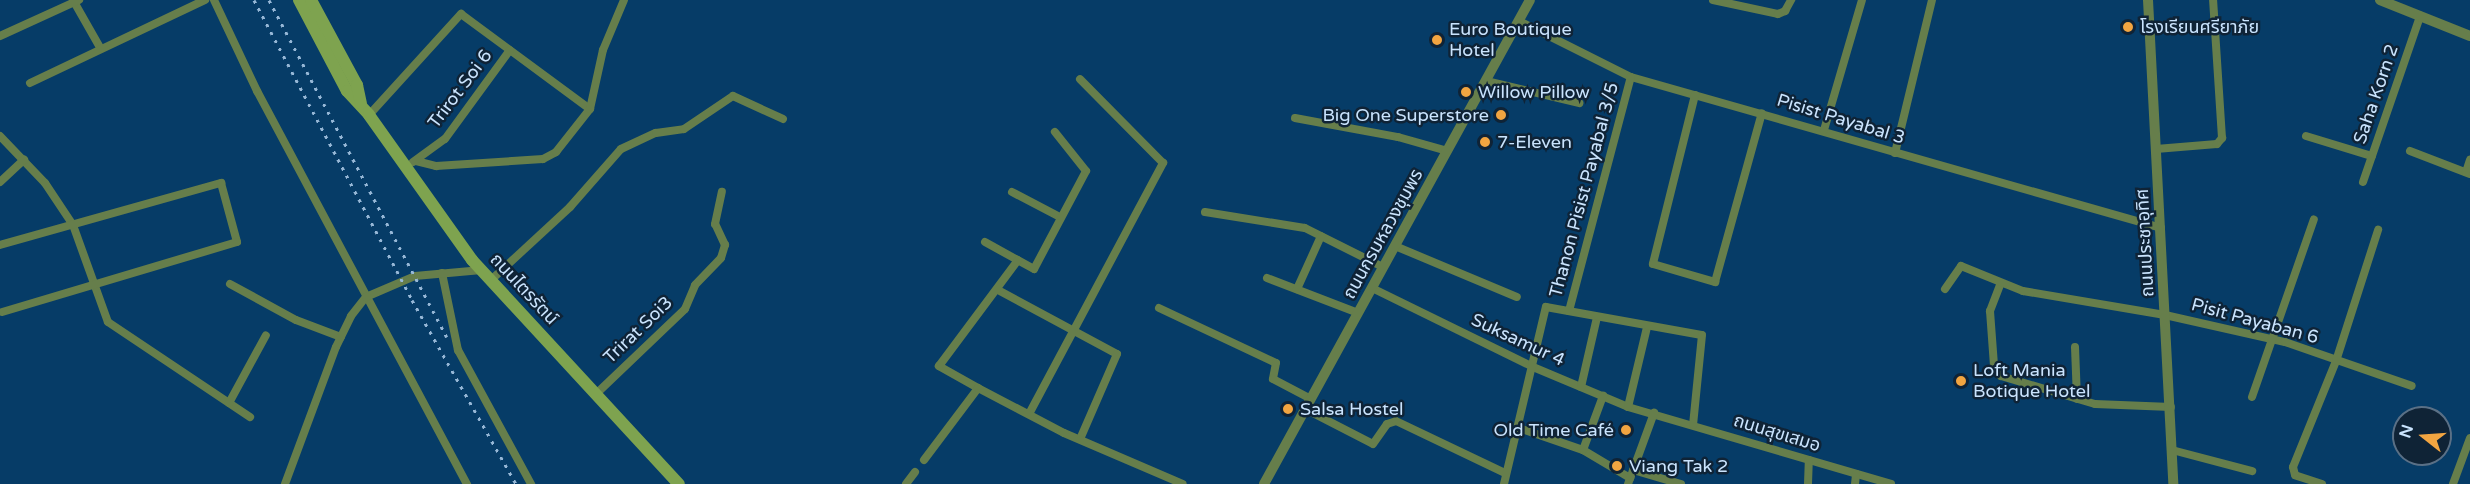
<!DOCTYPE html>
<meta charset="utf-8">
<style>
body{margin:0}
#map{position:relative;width:2470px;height:484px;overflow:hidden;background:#063c67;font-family:"Varela Round","Noto Sans Thai",sans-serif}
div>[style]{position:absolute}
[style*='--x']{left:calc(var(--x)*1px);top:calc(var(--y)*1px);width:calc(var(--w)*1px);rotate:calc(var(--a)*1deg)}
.minor>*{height:8px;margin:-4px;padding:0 4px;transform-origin:4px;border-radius:4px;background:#667e4b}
.tertiary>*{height:10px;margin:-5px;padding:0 5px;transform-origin:5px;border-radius:5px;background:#667e4b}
.secondary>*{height:12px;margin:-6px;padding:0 6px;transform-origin:6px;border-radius:6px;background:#7ea34f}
.rail>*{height:3px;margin-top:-1.5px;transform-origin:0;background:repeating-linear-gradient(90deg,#97b8d7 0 3px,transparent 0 9px)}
.dots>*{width:16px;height:16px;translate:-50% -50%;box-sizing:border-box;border:3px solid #0f2336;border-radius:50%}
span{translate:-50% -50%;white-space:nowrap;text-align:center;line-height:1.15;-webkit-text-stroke:5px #0f2336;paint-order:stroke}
.poi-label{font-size:18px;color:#cae4fe}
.left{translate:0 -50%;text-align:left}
.right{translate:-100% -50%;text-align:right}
.street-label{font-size:18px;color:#cae4fe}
.north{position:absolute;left:2392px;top:406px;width:60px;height:60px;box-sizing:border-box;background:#0f2336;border:2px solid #5a7086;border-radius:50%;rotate:287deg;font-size:16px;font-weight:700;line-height:24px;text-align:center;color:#cae4fe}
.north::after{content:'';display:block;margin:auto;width:21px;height:27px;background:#f2a541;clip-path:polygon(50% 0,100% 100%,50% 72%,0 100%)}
</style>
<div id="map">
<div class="minor">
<div style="--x:73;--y:0;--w:56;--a:60.3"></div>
<div style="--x:214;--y:0;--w:101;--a:64.7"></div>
<div style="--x:257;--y:91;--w:446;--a:61.9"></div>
<div style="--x:1713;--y:0;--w:66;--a:12.2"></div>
<div style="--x:1778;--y:14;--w:8;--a:-23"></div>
<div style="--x:1785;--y:11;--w:13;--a:-61"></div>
<div style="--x:1519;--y:21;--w:125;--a:26.6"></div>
<div style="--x:1631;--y:77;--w:551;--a:15.9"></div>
<div style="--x:0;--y:36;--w:87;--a:-24.5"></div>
<div style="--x:1486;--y:81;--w:96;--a:13.3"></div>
<div style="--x:30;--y:83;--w:194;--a:-25.4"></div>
<div style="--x:1695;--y:95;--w:174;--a:104"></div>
<div style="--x:1653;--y:264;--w:65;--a:16.2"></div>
<div style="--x:1715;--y:282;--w:175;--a:-74.5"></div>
<div style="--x:369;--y:115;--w:137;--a:-47.7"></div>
<div style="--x:461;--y:14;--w:160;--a:36.4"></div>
<div style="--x:1295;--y:118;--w:105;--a:10.5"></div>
<div style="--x:1398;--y:137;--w:51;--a:15.9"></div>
<div style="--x:1824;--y:130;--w:135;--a:-73.7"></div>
<div style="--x:0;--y:136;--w:65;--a:46.2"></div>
<div style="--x:45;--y:183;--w:50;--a:56.3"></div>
<div style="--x:73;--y:225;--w:103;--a:70.2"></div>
<div style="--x:108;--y:322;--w:171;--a:33.8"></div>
<div style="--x:2306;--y:136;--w:69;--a:16.9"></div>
<div style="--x:2156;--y:149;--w:61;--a:-4.7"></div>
<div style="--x:2217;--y:144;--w:8;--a:-50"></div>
<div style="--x:2222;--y:138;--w:138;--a:-93.7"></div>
<div style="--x:2410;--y:151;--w:64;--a:21"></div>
<div style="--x:1895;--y:153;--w:157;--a:-76.4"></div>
<div style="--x:416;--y:161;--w:21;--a:14"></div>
<div style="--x:436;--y:166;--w:107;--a:-3.7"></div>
<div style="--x:543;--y:159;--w:15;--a:-28"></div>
<div style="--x:556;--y:152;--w:55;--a:-51.7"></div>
<div style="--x:590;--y:109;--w:60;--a:-77.6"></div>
<div style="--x:603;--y:50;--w:54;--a:-67.2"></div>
<div style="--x:413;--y:162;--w:39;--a:-36"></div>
<div style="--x:445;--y:139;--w:110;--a:-53.9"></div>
<div style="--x:2466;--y:172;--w:13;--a:-72"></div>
<div style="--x:0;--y:182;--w:33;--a:-43"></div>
<div style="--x:2363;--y:182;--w:176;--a:-71"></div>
<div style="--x:1012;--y:192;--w:54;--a:27.5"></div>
<div style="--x:1205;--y:212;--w:101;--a:9.1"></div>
<div style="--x:1305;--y:228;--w:87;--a:26.6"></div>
<div style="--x:985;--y:242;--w:56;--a:28.9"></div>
<div style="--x:1034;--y:269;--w:111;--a:-62"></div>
<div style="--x:1086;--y:171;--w:50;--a:-128.5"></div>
<div style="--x:0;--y:245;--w:230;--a:-15.7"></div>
<div style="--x:221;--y:183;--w:61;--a:74.8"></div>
<div style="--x:237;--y:242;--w:245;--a:163.4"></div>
<div style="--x:1395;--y:246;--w:132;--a:22.7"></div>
<div style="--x:442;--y:273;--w:79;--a:78.3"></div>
<div style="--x:458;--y:350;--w:153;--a:61.4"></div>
<div style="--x:1267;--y:278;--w:97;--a:21"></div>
<div style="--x:491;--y:280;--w:108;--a:-42.7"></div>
<div style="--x:570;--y:207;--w:77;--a:-48.7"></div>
<div style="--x:621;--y:149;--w:38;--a:-25"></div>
<div style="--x:656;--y:133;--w:28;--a:-8"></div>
<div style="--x:684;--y:129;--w:59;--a:-34"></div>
<div style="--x:733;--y:96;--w:55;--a:24.7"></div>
<div style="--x:230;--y:284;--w:75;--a:28.6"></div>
<div style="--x:296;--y:320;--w:48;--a:20.7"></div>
<div style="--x:2000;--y:285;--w:28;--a:111"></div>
<div style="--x:1990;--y:311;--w:54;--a:85.8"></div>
<div style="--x:1994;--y:365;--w:13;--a:58"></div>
<div style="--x:2001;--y:376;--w:98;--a:16.6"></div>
<div style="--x:2095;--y:404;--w:76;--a:2.3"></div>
<div style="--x:1372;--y:288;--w:179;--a:26.1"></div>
<div style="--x:1533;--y:367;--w:103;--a:22.8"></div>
<div style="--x:1628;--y:407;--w:274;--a:16.3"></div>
<div style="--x:1297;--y:289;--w:58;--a:-65.6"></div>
<div style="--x:1945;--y:289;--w:28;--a:-55"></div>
<div style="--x:1961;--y:266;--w:67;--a:22"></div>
<div style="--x:2023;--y:291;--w:144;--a:9.6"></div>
<div style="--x:2165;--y:315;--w:123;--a:12.7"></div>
<div style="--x:2285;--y:342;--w:134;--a:19.1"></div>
<div style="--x:998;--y:290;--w:135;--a:28.3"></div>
<div style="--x:1117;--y:354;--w:93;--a:113.5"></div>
<div style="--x:1159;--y:308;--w:129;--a:25.2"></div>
<div style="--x:1276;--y:363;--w:16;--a:101"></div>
<div style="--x:1273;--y:379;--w:43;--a:27.8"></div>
<div style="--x:1569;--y:311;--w:242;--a:-75.2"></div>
<div style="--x:2075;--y:347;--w:52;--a:87.8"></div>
<div style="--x:1581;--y:387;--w:72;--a:-77.1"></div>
<div style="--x:978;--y:388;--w:45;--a:-150.6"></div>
<div style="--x:939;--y:366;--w:132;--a:-53.3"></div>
<div style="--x:596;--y:394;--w:123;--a:-43.7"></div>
<div style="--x:685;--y:309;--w:26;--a:-67"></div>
<div style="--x:695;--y:285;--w:37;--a:-46"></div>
<div style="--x:721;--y:258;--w:14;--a:-73"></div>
<div style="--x:725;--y:245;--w:23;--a:-115"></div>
<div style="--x:715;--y:224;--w:33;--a:-78"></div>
<div style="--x:2252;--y:397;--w:188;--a:-70.8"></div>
<div style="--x:229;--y:403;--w:77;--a:-61.4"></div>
<div style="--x:1628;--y:407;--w:82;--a:-76.6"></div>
<div style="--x:1305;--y:409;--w:76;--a:27.2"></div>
<div style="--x:1373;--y:444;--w:24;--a:-55"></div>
<div style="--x:1387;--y:424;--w:9;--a:-18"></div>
<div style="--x:1396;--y:421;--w:121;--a:25.5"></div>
<div style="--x:1029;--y:414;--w:285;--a:-61.9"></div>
<div style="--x:1163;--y:163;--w:118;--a:-134.7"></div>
<div style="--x:1519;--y:428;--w:68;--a:19"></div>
<div style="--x:1583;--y:450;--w:55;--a:30.8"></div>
<div style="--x:1583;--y:450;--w:58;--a:-69.7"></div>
<div style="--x:2172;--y:450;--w:83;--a:14.7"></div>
<div style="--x:924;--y:460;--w:90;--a:-53.1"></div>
<div style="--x:978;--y:388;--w:97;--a:27.6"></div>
<div style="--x:1064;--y:433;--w:129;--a:23.2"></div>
<div style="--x:1633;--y:470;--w:50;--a:16.3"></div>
<div style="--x:285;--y:484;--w:146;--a:-69.6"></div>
<div style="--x:336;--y:347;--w:34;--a:-64"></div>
<div style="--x:351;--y:316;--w:24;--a:-52"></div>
<div style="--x:366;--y:297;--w:53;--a:-23.2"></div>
<div style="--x:415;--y:276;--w:67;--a:-5.1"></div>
<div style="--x:906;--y:484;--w:15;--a:-53"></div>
<div style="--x:1504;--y:484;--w:182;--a:-76.7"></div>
<div style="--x:1546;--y:307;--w:158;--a:10.2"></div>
<div style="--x:1702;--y:335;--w:90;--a:95.7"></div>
<div style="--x:1628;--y:484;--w:76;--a:-69.9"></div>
<div style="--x:1808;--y:484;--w:24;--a:-88"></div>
<div style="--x:1855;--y:484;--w:10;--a:-84"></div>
<div style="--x:2322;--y:484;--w:28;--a:-162"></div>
<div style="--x:2295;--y:475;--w:8;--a:-104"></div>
<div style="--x:2293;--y:467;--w:114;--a:-67.9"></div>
<div style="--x:2336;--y:361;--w:138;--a:-72.2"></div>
<div style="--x:2453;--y:484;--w:49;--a:-69.7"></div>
</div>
<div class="tertiary">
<div style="--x:2148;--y:0;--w:485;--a:87"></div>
<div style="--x:2380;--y:0;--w:97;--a:21.8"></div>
<div style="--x:1264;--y:484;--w:552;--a:-61.21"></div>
</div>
<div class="secondary">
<div style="--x:299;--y:0;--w:103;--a:62.2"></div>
<div style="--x:347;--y:91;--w:33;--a:47"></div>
<div style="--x:369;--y:115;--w:178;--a:54.6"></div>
<div style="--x:472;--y:260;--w:305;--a:47.3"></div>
<div style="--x:311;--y:0;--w:97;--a:61.6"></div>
<div style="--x:357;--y:85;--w:19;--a:78"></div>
</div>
<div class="rail">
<div style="--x:254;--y:0;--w:339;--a:62.2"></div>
<div style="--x:412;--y:300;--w:211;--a:60.5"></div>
<div style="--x:269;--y:0;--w:381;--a:62.2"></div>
</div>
<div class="dots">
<div style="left:2128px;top:27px;background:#f2a541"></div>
<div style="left:1437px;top:40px;background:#f2a541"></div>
<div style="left:1466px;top:92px;background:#f2a541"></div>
<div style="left:1501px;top:115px;background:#f2a541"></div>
<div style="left:1485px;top:142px;background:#f2a541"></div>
<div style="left:1961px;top:381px;background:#f2a541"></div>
<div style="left:1288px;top:409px;background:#f2a541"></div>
<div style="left:1626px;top:430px;background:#f2a541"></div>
<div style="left:1617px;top:466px;background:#f2a541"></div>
</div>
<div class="poi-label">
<span class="left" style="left:2140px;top:27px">โรงเรียนศรียาภัย</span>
<span class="left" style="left:1449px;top:40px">Euro Boutique<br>Hotel</span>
<span class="left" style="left:1478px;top:92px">Willow Pillow</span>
<span class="right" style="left:1489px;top:115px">Big One Superstore</span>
<span class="left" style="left:1497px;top:142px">7-Eleven</span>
<span class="left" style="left:1973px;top:381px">Loft Mania<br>Botique Hotel</span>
<span class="left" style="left:1300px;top:409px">Salsa Hostel</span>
<span class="right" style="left:1614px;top:430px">Old Time Café</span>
<span class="left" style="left:1629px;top:466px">Viang Tak 2</span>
</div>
<div class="street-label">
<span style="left:460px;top:89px;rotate:-53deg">Trirot Soi 6</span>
<span style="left:2376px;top:94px;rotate:-71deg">Saha Korn 2</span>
<span style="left:1841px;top:119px;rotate:17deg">Pisist Payabal 3</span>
<span style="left:1584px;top:190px;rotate:-75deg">Thanon Pisist Payabal 3/5</span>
<span style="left:1383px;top:234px;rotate:-61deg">ถนนกรมหลวงชุมพร</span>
<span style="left:2145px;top:243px;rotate:-93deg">ถนนประชาอุทิศ</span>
<span style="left:524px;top:289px;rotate:47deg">ถนนไตรรัตน์</span>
<span style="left:2255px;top:321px;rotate:15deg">Pisit Payaban 6</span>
<span style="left:638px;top:330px;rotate:-44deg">Trirat Soi3</span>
<span style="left:1518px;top:340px;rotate:25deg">Suksamur 4</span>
<span style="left:1777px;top:433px;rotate:17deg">ถนนสุขเสมอ</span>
</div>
<div class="north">N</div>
</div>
